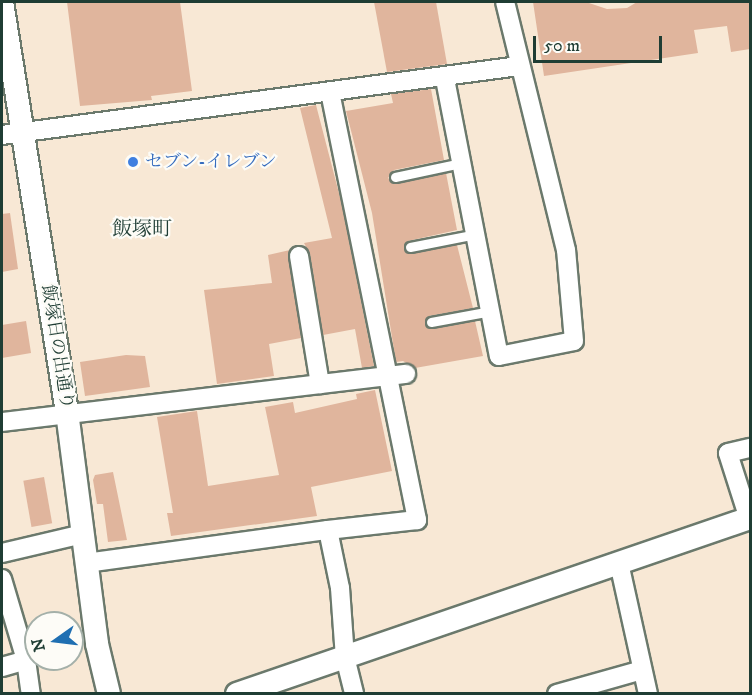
<!DOCTYPE html>
<meta charset="utf-8">
<style>
body{margin:0}
#map{position:relative;width:752px;height:695px;overflow:hidden;background:#f8e8d5;font-family:"IM FELL DW Pica","Noto Serif JP",serif}
div>[style]{position:absolute}
[style*='--x']{left:calc(var(--x)*1px);top:calc(var(--y)*1px);width:calc(var(--w)*1px);rotate:calc(var(--a)*1deg)}
.building>*{inset:0;background:#e0b59d;transform-origin:0 0}
.roads{filter:drop-shadow(2px 0 #6b796c) drop-shadow(-2px 0 #6b796c) drop-shadow(0 2px #6b796c) drop-shadow(0 -2px #6b796c)}
.service>*{height:9px;margin:-4.5px;padding:0 4.5px;transform-origin:4.5px;border-radius:4.5px;background:#fff}
.minor>*{height:18px;margin:-9px;padding:0 9px;transform-origin:9px;border-radius:9px;background:#fff}
.tertiary>*{height:22px;margin:-11px;padding:0 11px;transform-origin:11px;border-radius:11px;background:#fff}
.dots>*{width:16px;height:16px;translate:-50% -50%;box-sizing:border-box;border:3px solid #fdfcf7;border-radius:50%}
span{translate:-50% -50%;white-space:nowrap;text-align:center;line-height:1.15;-webkit-text-stroke:4.5px #fdfcf7;paint-order:stroke}
.shop-label{font-size:18px;color:#366cbe}
.left{translate:0 -50%;text-align:left}
.street-label{font-size:18px;color:#1f3d34}
.neighbourhood-label{font-size:20px;color:#1f3d34}
.frame{position:absolute;inset:0;border:3px solid #1f3d34;pointer-events:none}
.north{position:absolute;left:24px;top:611px;width:60px;height:60px;box-sizing:border-box;background:#fdfcf7;border:2px solid #a4b0a9;border-radius:50%;rotate:256deg;font-size:16px;font-weight:700;line-height:24px;text-align:center;color:#1f3d34}
.north::after{content:'';display:block;margin:auto;width:21px;height:27px;background:#1f6fb2;clip-path:polygon(50% 0,100% 100%,50% 72%,0 100%)}
.scale{position:absolute;left:533px;top:36px;width:129px;height:27px;box-sizing:border-box;border:3px solid #1f3d34;border-top:0;padding-left:8px;font-size:18px;line-height:21px;white-space:nowrap;color:#1f3d34;-webkit-text-stroke:4px #fdfcf7;paint-order:stroke}
</style>
<div id="map">
<div class="building">
<div style="clip-path:polygon(67px 2px,180px 2px,192px 91px,151px 96px,152px 100px,80px 106px)"></div>
<div style="clip-path:polygon(374px 2px,436px 2px,447px 64px,387px 72px)"></div>
<div style="clip-path:polygon(533px 2px,586px 2px,607px 9px,627px 8px,637px 2px,750px 2px,750px 49px,731px 52px,727px 26px,694px 30px,698px 53px,544px 76px)"></div>
<div style="clip-path:polygon(431px 89px,444px 160px,394px 170px,388px 178px,396px 184px,446px 173px,457px 230px,408px 241px,404px 249px,411px 254px,457px 245px,473px 308px,429px 316px,425px 324px,432px 329px,475px 321px,483px 356px,415px 368px,403px 361px,396px 362px,372px 213px,346px 111px,393px 103px,391px 94px)"></div>
<div style="clip-path:polygon(316px 105px,341px 201px,374px 366px,362px 368px,355px 329px,323px 335px,310px 254px,304px 243px,332px 238px,300px 108px)"></div>
<div style="clip-path:polygon(10px 213px,18px 269px,2px 272px,2px 214px)"></div>
<div style="clip-path:polygon(290px 250px,301px 338px,269px 344px,274px 376px,217px 384px,204px 290px,272px 283px,268px 255px)"></div>
<div style="clip-path:polygon(26px 321px,31px 353px,2px 358px,2px 325px)"></div>
<div style="clip-path:polygon(126px 355px,145px 356px,150px 387px,85px 396px,80px 362px)"></div>
<div style="clip-path:polygon(375px 390px,392px 471px,311px 487px,317px 516px,171px 536px,167px 513px,173px 513px,157px 417px,197px 411px,208px 486px,279px 475px,265px 407px,293px 402px,295px 413px,357px 399px,356px 394px)"></div>
<div style="clip-path:polygon(113px 472px,127px 540px,108px 542px,103px 504px,97px 504px,93px 480px,95px 475px)"></div>
<div style="left:44px;top:477px;width:47px;height:21px;rotate:80deg"></div>
</div>
<div class="roads">
<div class="service">
<div style="--x:395;--y:177;--w:67;--a:-12"></div>
<div style="--x:410;--y:247;--w:67;--a:-11.1"></div>
<div style="--x:431;--y:322;--w:61;--a:-10.4"></div>
</div>
<div class="minor">
<div style="--x:445;--y:79;--w:282;--a:79"></div>
<div style="--x:499;--y:356;--w:76;--a:-11.3"></div>
<div style="--x:574;--y:341;--w:91;--a:-95"></div>
<div style="--x:566;--y:250;--w:255;--a:-103.8"></div>
<div style="--x:330;--y:92;--w:437;--a:78.5"></div>
<div style="--x:417;--y:520;--w:90;--a:173.6"></div>
<div style="--x:328;--y:530;--w:59;--a:78.3"></div>
<div style="--x:340;--y:588;--w:69;--a:85.9"></div>
<div style="--x:345;--y:657;--w:38;--a:76"></div>
<div style="--x:2;--y:135;--w:522;--a:-7.6"></div>
<div style="--x:299;--y:256;--w:130;--a:80.7"></div>
<div style="--x:2;--y:422;--w:407;--a:-6.8"></div>
<div style="--x:749;--y:519;--w:69;--a:-107.7"></div>
<div style="--x:728;--y:453;--w:23;--a:-13"></div>
<div style="--x:2;--y:553;--w:83;--a:-13.2"></div>
<div style="--x:86;--y:563;--w:244;--a:-7.8"></div>
<div style="--x:619;--y:563;--w:134;--a:77.5"></div>
<div style="--x:2;--y:579;--w:84;--a:73.5"></div>
<div style="--x:26;--y:660;--w:34;--a:82"></div>
<div style="--x:2;--y:667;--w:25;--a:-16"></div>
<div style="--x:557;--y:694;--w:88;--a:-15.8"></div>
</div>
<div class="tertiary">
<div style="--x:2;--y:2;--w:415;--a:81"></div>
<div style="--x:67;--y:412;--w:234;--a:82.6"></div>
<div style="--x:97;--y:644;--w:51;--a:76.5"></div>
<div style="--x:237;--y:694;--w:542;--a:-18.94"></div>
</div>
</div>
<div class="dots">
<div style="left:133px;top:162px;background:#3f7fe0"></div>
</div>
<div class="shop-label">
<span class="left" style="left:145px;top:162px">セブン-イレブン</span>
</div>
<div class="street-label">
<span style="left:57px;top:347px;rotate:81deg">飯塚日の出通り</span>
</div>
<div class="neighbourhood-label">
<span style="left:142px;top:229px">飯塚町</span>
</div>
<div class="frame"></div>
<div class="north">N</div>
<div class="scale">50 m</div>
</div>
